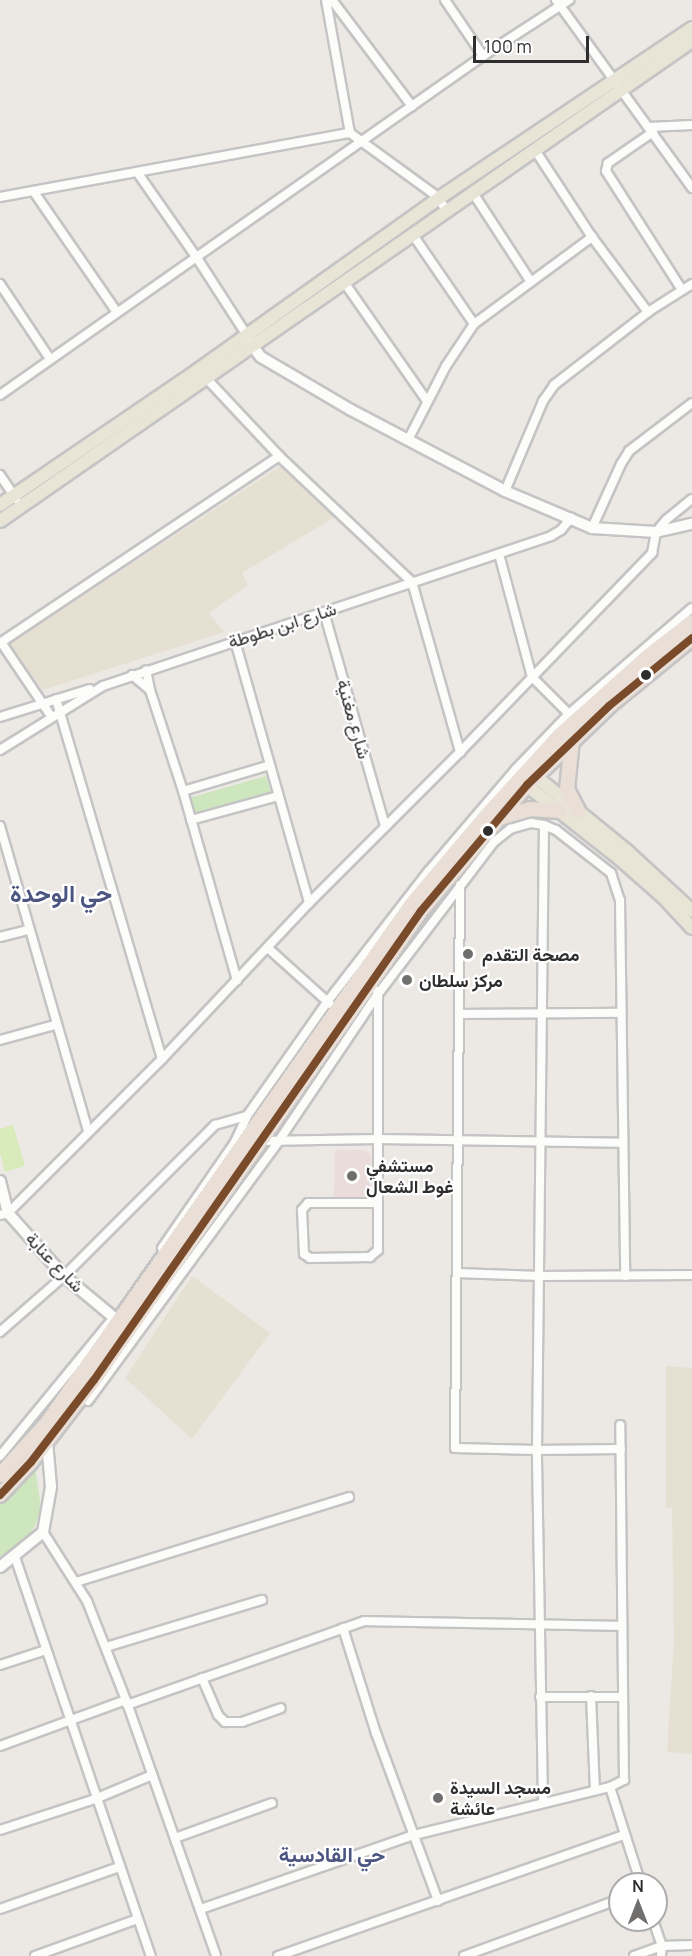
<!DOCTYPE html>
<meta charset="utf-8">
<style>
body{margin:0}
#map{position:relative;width:692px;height:1956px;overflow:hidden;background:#ece8e4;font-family:Manrope,Vazirmatn,sans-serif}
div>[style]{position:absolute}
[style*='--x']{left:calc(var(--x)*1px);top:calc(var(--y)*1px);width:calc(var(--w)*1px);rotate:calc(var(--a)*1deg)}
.education>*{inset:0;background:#e6e0d3}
.medical>*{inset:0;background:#e9dcdb}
.green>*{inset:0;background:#cee6be;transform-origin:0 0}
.pitch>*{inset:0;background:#d9eabb}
.roads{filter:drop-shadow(2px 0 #c5c4c5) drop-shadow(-2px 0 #c5c4c5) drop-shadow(0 2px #c5c4c5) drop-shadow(0 -2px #c5c4c5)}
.street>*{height:8px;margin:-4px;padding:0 4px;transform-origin:4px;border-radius:4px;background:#fcfcfb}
.secondary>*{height:10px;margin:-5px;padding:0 5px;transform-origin:5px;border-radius:5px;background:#fcfcfb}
.primary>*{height:12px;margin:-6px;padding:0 6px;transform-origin:6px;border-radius:6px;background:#e8e4d6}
.highway>*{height:14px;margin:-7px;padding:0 7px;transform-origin:7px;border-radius:7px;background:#eadfd6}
.bus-1>*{height:8px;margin:-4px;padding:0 4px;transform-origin:4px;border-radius:4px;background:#7a4b2a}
.dots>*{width:16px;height:16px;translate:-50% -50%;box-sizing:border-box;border:3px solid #fff;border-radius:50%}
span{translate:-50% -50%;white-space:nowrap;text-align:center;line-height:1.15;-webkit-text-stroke:4.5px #fff;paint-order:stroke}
.street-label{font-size:18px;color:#2e2e2e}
.poi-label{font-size:18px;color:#2e2e2e;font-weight:700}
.left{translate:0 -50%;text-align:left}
.quarter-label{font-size:21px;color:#4d5680;font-weight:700}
.district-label{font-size:24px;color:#4d5680;font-weight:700}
.north{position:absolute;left:608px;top:1872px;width:60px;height:60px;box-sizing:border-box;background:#fff;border:2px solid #ababab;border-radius:50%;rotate:0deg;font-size:16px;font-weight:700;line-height:24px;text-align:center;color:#2e2e2e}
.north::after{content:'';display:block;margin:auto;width:21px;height:27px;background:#706f6e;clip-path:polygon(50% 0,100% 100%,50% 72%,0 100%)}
.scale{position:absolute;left:473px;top:36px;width:116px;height:27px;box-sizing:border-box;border:3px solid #2e2e2e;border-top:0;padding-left:8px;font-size:18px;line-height:21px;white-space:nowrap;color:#2e2e2e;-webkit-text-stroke:4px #fff;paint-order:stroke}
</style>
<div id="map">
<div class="education">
<div style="clip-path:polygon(282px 465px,341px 513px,242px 573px,248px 585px,209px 613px,224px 632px,43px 690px,8px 645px)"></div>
<div style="clip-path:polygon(192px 1276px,270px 1333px,192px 1439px,125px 1378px)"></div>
<div style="clip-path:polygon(666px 1366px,692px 1368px,692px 1754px,667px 1752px,674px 1640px,672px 1508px,666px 1507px)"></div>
</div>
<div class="medical">
<div style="clip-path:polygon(335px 1150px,364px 1150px,371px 1154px,370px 1198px,334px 1197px)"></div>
</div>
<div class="green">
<div style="left:266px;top:776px;width:19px;height:81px;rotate:74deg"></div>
<div style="clip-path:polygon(35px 1466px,41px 1508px,36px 1523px,30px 1536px,0 1558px,0 1504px)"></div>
</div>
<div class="pitch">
<div style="clip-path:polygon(13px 1125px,25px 1166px,5px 1172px,0 1153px,0 1129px)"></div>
</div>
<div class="roads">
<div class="street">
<div style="--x:326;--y:0;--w:135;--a:79.8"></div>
<div style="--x:350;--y:133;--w:110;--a:36.1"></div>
<div style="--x:439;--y:198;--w:15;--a:62"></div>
<div style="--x:332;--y:0;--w:133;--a:53"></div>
<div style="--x:445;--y:0;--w:68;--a:55.8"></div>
<div style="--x:556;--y:0;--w:232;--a:54.1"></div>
<div style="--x:649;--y:127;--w:43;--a:-2.7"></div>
<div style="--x:653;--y:132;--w:55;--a:145.4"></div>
<div style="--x:608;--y:163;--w:8;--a:104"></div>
<div style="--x:606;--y:171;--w:141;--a:57.4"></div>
<div style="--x:535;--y:150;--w:104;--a:56.8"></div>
<div style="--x:592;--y:237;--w:94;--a:53.3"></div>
<div style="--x:137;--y:172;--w:105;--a:55.1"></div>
<div style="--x:197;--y:258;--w:90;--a:57.2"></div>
<div style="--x:34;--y:192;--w:145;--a:55.4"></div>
<div style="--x:473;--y:193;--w:106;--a:56.9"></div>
<div style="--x:0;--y:197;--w:356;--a:-10.4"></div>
<div style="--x:413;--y:235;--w:108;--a:55.6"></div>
<div style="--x:344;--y:282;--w:145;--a:55.1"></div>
<div style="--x:0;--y:284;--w:90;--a:56.3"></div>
<div style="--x:204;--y:376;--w:110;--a:46.8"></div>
<div style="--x:279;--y:456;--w:183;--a:43.5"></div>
<div style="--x:412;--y:582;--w:177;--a:74.2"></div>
<div style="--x:0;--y:395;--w:590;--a:-35.06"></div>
<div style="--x:483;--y:56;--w:103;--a:-33.1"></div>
<div style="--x:408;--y:440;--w:83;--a:-62.8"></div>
<div style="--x:446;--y:366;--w:50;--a:-56.3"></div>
<div style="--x:474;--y:324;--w:147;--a:-36.4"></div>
<div style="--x:0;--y:475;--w:29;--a:56"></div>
<div style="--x:505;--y:491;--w:98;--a:-67.1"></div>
<div style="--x:543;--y:401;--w:19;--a:-55"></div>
<div style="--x:554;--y:385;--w:119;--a:-37.8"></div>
<div style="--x:648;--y:312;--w:52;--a:-32.5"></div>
<div style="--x:592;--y:528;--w:70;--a:-65.6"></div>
<div style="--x:621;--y:464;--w:15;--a:-58"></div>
<div style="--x:629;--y:451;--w:79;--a:-37.3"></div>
<div style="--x:499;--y:554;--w:127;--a:75"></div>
<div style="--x:532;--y:677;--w:52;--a:45"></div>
<div style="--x:324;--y:612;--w:223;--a:74.1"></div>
<div style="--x:235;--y:641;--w:272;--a:74.2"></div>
<div style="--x:1;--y:642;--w:89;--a:56"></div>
<div style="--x:0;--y:643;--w:336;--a:-33.8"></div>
<div style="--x:132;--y:675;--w:23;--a:40"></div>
<div style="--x:150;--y:690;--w:20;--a:-101"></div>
<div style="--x:150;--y:690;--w:106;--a:71.9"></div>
<div style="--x:183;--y:791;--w:197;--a:74.1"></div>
<div style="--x:56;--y:699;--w:375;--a:73.6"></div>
<div style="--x:0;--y:717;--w:94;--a:-17.3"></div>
<div style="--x:0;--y:750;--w:121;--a:-31.9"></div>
<div style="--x:103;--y:686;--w:472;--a:-18.5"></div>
<div style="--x:551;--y:536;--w:12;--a:-31"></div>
<div style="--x:561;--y:530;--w:16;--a:-50"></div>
<div style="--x:183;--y:791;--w:91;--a:-16.6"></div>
<div style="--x:191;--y:820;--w:90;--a:-15.4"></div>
<div style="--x:0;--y:826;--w:317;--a:73.9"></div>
<div style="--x:460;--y:885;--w:563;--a:90.51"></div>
<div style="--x:455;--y:1448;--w:82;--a:1.4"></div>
<div style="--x:537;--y:1450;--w:84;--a:-0.7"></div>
<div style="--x:0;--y:937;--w:30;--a:-14"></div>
<div style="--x:269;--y:949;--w:82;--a:42"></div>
<div style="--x:377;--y:991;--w:3;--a:72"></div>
<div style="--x:378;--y:994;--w:191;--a:-52.7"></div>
<div style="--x:494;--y:842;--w:21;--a:-39"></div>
<div style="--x:510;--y:829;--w:22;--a:-16"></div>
<div style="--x:531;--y:823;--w:13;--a:9"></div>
<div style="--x:544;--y:825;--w:13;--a:23"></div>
<div style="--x:556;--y:830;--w:70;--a:38"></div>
<div style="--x:611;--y:873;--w:28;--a:72"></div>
<div style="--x:620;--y:900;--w:376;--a:89.2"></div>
<div style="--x:459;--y:1014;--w:161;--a:-0.4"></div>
<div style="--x:0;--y:1040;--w:57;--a:-15.3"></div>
<div style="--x:262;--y:1141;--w:116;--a:-1"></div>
<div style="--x:378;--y:1139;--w:244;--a:0.9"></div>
<div style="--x:0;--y:1215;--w:8;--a:-14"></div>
<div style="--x:8;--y:1213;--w:218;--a:-45"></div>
<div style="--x:162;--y:1059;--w:214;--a:-46.7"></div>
<div style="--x:309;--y:903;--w:214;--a:-45"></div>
<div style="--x:460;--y:752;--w:277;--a:-46"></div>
<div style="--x:652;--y:553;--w:21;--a:-79"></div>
<div style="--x:656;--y:532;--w:16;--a:-50"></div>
<div style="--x:666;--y:520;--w:33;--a:-39"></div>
<div style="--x:162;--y:1248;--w:129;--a:-55.4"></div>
<div style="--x:235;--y:1142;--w:29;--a:-65"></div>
<div style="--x:457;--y:1273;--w:83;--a:2.1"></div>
<div style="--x:540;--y:1276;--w:152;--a:-0.4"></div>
<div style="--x:0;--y:1332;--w:85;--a:-41.2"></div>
<div style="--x:64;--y:1276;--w:214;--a:-45"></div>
<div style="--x:215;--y:1125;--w:33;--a:-16"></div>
<div style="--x:247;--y:1116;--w:139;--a:-54.9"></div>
<div style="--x:327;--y:1002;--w:165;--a:-52.2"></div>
<div style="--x:428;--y:872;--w:135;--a:-49.5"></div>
<div style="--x:516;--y:769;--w:76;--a:-46.1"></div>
<div style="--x:569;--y:714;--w:162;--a:-40.8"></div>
<div style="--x:88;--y:1401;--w:321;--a:-53.7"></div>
<div style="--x:278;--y:1142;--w:179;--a:-56"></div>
<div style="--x:378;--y:994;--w:256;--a:90"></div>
<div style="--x:378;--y:1250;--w:11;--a:139"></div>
<div style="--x:370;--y:1257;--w:60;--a:179"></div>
<div style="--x:310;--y:1258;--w:7;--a:-146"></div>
<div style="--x:304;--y:1254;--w:44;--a:-92.6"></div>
<div style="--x:302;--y:1210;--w:9;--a:-49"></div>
<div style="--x:308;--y:1203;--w:69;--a:0"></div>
<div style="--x:0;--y:1456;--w:175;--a:-50.6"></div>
<div style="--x:43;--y:1532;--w:82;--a:57.5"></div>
<div style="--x:87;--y:1601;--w:106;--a:68.5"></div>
<div style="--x:126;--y:1700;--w:271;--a:70.6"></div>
<div style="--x:15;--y:1557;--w:422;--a:71.2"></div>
<div style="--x:76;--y:1582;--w:286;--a:-17.3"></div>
<div style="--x:343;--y:1628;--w:110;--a:72.6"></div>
<div style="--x:376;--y:1733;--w:179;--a:69.7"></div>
<div style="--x:106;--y:1647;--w:163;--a:-16.8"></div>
<div style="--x:0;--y:1665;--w:48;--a:-18.1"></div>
<div style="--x:202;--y:1678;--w:40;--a:66.6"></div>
<div style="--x:218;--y:1715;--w:10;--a:45"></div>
<div style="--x:225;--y:1722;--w:17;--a:0"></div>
<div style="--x:242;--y:1722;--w:41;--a:-19.7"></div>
<div style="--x:591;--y:1696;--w:94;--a:87.6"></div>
<div style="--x:540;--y:1697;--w:83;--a:0"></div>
<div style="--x:127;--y:1705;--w:251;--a:-19.5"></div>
<div style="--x:364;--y:1621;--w:258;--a:1.1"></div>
<div style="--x:0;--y:1746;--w:134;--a:-20.1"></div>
<div style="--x:610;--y:1787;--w:102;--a:72.3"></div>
<div style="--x:543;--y:1802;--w:352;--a:-91"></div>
<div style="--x:537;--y:1450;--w:625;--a:-89.36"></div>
<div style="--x:0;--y:1830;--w:100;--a:-18.1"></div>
<div style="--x:95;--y:1799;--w:62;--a:-22.8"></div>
<div style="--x:175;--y:1838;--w:103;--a:-19.8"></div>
<div style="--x:0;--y:1909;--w:126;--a:-19.4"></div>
<div style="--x:201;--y:1909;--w:225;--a:-19.2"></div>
<div style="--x:414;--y:1835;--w:202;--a:-13.8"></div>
<div style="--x:610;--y:1787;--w:16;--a:-27"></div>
<div style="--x:624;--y:1780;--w:355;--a:-90.6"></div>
<div style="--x:653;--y:1920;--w:28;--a:71"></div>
<div style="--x:662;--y:1946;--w:10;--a:96"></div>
<div style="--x:35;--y:1956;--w:109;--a:-19.8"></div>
<div style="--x:278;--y:1956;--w:367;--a:-19.3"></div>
<div style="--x:464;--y:1956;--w:166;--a:-20.1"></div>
<div style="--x:634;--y:1956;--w:30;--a:-20"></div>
<div style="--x:662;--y:1946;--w:30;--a:-2"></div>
</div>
<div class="secondary">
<div style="--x:248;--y:340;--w:21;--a:53"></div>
<div style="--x:261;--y:357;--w:104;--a:30.5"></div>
<div style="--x:351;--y:410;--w:174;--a:27.7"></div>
<div style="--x:505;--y:491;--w:95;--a:23"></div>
<div style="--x:592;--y:528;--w:64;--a:3.6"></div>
<div style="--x:656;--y:532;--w:37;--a:-13"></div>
<div style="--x:0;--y:1181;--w:33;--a:76"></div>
<div style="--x:8;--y:1213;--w:84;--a:48.4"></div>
<div style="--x:64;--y:1276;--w:78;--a:39.8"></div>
<div style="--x:0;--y:1567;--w:55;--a:-39.1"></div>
<div style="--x:43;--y:1532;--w:46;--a:-79.9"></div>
<div style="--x:51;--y:1487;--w:46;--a:-95"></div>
</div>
<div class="primary">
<div style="--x:0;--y:505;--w:240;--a:-34.3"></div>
<div style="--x:198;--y:370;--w:296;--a:-35.5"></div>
<div style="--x:439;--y:198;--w:305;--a:-33.9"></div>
<div style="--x:0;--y:521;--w:842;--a:-34.75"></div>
<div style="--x:529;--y:771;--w:127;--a:39.2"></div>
<div style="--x:627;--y:851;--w:88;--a:42.7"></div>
<div style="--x:520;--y:780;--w:127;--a:38.3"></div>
<div style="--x:620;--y:859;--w:57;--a:41.5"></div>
<div style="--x:663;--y:897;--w:42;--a:46.9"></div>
</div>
<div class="highway">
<div style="--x:572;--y:740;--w:49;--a:95.8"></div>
<div style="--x:567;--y:789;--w:25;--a:63"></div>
<div style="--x:499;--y:818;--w:32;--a:-16"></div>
<div style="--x:530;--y:809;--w:30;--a:4"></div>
<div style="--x:0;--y:1475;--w:70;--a:-47.9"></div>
<div style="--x:47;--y:1423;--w:633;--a:-54.9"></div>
<div style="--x:411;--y:905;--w:116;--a:-49.9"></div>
<div style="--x:486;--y:816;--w:108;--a:-47.6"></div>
<div style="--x:559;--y:736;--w:118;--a:-41.9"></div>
<div style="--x:647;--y:657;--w:57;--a:-37.9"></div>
<div style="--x:0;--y:1495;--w:45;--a:-46.8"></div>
<div style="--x:31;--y:1462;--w:103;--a:-52.5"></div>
<div style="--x:94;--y:1380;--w:572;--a:-55.11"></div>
<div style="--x:421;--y:911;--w:165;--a:-49.9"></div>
<div style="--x:527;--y:785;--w:114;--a:-43.9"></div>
<div style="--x:609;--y:706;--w:107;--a:-39.3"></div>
</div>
</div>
<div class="bus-1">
<div style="--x:0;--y:1495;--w:45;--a:-46.8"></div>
<div style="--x:31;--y:1462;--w:103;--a:-52.5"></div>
<div style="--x:94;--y:1380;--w:572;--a:-55.11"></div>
<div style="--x:421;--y:911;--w:165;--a:-49.9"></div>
<div style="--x:527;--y:785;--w:114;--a:-43.9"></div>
<div style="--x:609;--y:706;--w:107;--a:-39.3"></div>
</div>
<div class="dots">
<div style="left:646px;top:675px;background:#2e2e2e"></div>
<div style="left:488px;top:831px;background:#2e2e2e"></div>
<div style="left:468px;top:954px;background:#706f6e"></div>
<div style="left:407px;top:980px;background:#706f6e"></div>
<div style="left:352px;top:1176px;background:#706f6e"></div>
<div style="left:438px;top:1798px;background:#706f6e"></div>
</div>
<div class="street-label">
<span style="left:282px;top:625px;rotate:-18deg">شارع ابن بطوطة</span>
<span style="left:354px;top:719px;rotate:74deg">شارع مغنية</span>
<span style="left:55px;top:1262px;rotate:46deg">شارع عنابة</span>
</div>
<div class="poi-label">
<span class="left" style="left:482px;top:954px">مصحة التقدم</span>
<span class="left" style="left:419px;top:980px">مركز سلطان</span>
<span class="left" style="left:366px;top:1176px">مستشفي<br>غوط الشعال</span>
<span class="left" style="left:450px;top:1798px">مسجد السيدة<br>عائشة</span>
</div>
<div class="quarter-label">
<span style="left:332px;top:1854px">حي القادسية</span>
</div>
<div class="district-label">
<span style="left:61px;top:893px">حي الوحدة</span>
</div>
<div class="north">N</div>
<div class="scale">100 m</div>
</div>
